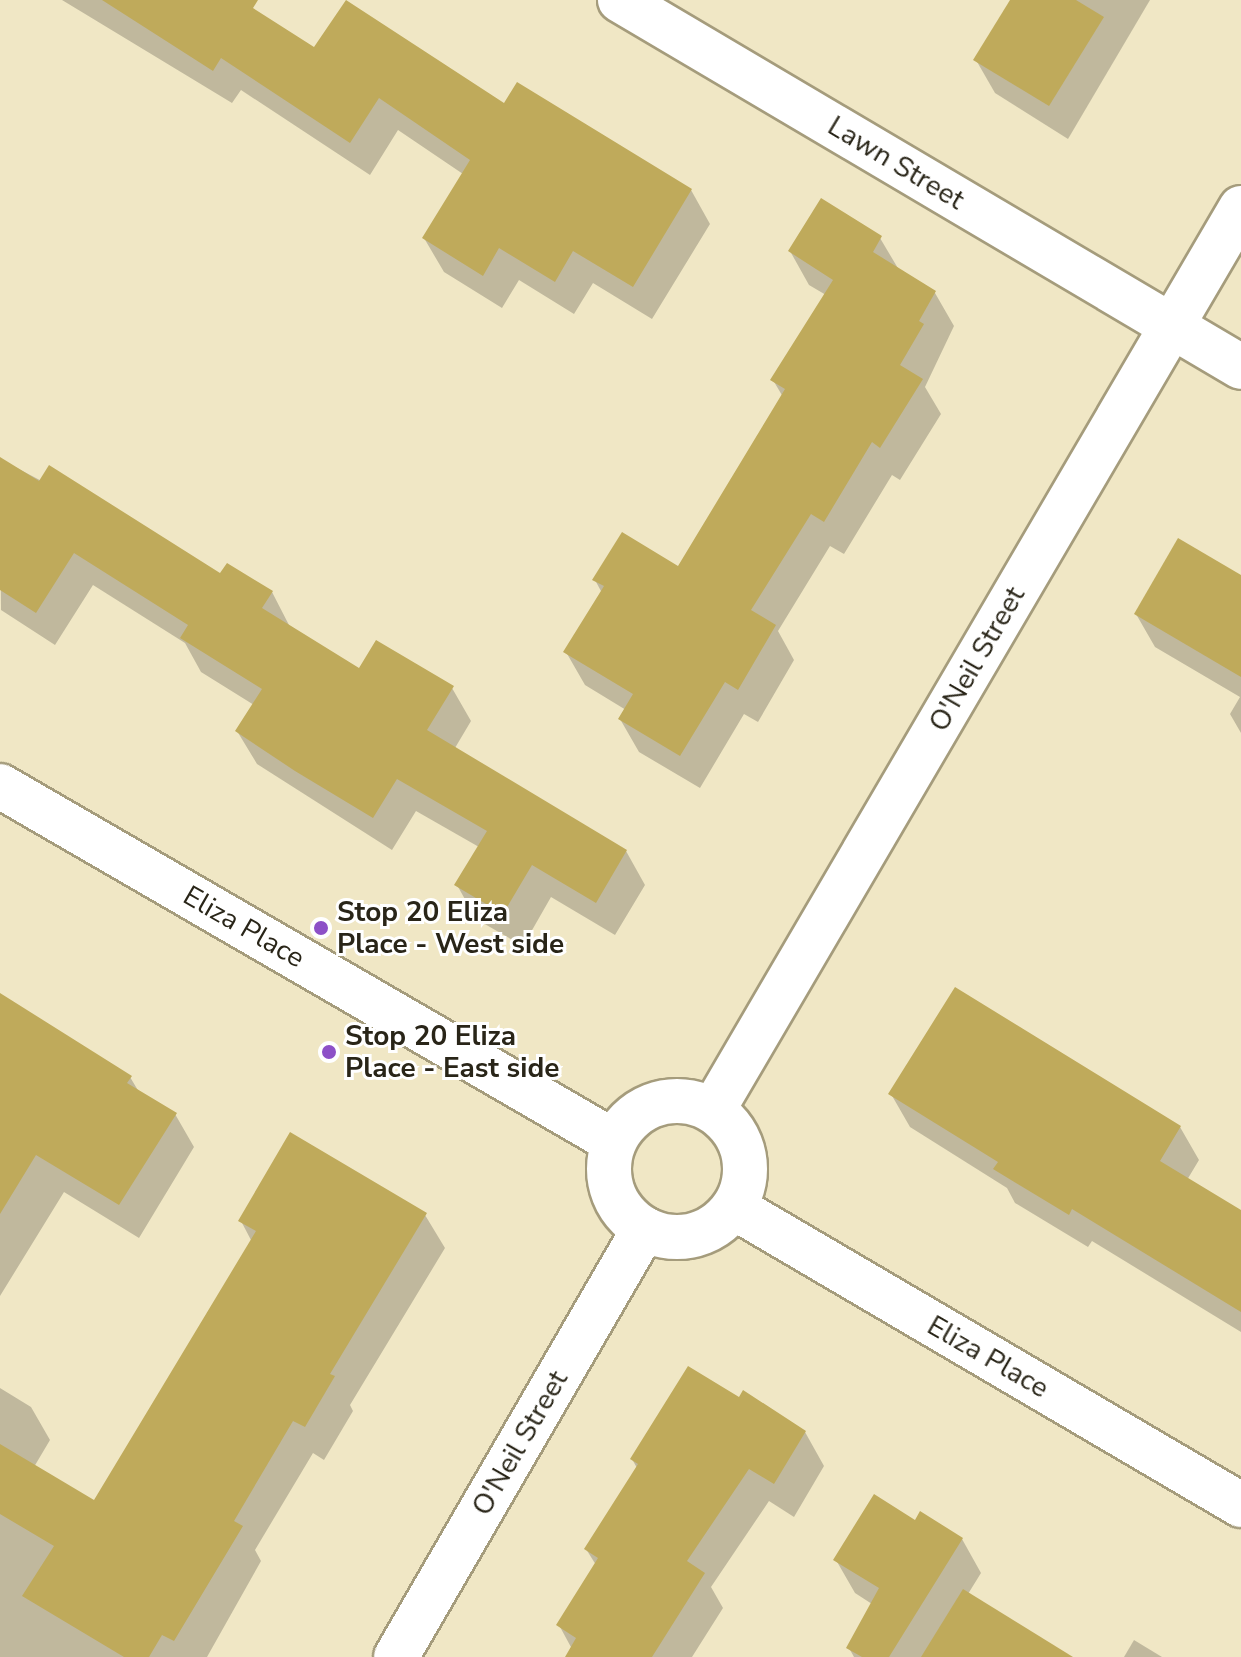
<!DOCTYPE html>
<style>
body{margin:0}
#map{position:relative;width:1241px;height:1657px;overflow:hidden;background:#f0e7c5;font-family:"Nunito Sans",sans-serif}
div>[style]{position:absolute}
[style*='--x']{left:calc(var(--x)*1px);top:calc(var(--y)*1px);width:calc(var(--w)*1px);rotate:calc(var(--a)*1deg)}
.shadow>*{inset:0;background:#0003}
.building>*{inset:0;background:#bfaa5b}
.roads{filter:drop-shadow(2px 0 #a59c7c) drop-shadow(-2px 0 #a59c7c) drop-shadow(0 2px #a59c7c) drop-shadow(0 -2px #a59c7c)}
.minor>*{height:44px;margin:-22px;padding:0 22px;transform-origin:22px;border-radius:22px;background:#fff}
.tertiary>*{height:44px;margin:-22px;padding:0 22px;transform-origin:22px;border-radius:22px;background:#fff}
.tertiary>.ring{margin:-22px;padding:0;box-sizing:content-box;background:none;border:44px solid #fff;border-radius:50%}
.dots>*{width:22px;height:22px;translate:-50% -50%;box-sizing:border-box;border:4px solid #fff;border-radius:50%}
span{translate:-50% -50%;white-space:nowrap;text-align:center;line-height:1.15;-webkit-text-stroke:6px #fff;paint-order:stroke}
.street-label{font-size:28px;color:#292518}
.poi-label{font-size:28px;color:#292518;font-weight:700}
.left{translate:0 -50%;text-align:left}
</style>
<div id="map">
<div class="shadow">
<div style="clip-path:polygon(62px 0,237px 0,315px 50px,505px 106px,691px 190px,710px 224px,652px 319px,593px 283px,574px 314px,519px 280px,502px 308px,444px 272px,424px 238px,463px 174px,398px 130px,370px 175px,241px 90px,232px 103px)"></div>
<div style="clip-path:polygon(1012px 0,1150px 0,1068px 139px,995px 93px,976px 60px)"></div>
<div style="clip-path:polygon(880px 238px,899px 270px,935px 293px,954px 326px,925px 387px,941px 414px,900px 480px,892px 475px,844px 554px,830px 546px,778px 631px,794px 660px,758px 722px,744px 714px,700px 788px,639px 752px,620px 719px,626px 710px,585px 685px,566px 652px,602px 593px,595px 580px,679px 569px,783px 397px,773px 380px,826px 295px,809px 285px,790px 251px)"></div>
<div style="clip-path:polygon(0 459px,221px 576px,272px 592px,290px 627px,360px 671px,452px 688px,471px 721px,455px 748px,626px 851px,645px 885px,615px 935px,551px 897px,523px 946px,476px 919px,457px 885px,479px 847px,416px 811px,392px 850px,257px 764px,237px 731px,254px 705px,201px 672px,185px 643px,93px 585px,55px 645px,1px 610px)"></div>
<div style="clip-path:polygon(1241px 577px,1241px 733px,1230px 714px,1240px 697px,1155px 647px,1136px 614px)"></div>
<div style="clip-path:polygon(0 997px,130px 1077px,139px 1092px,175px 1114px,194px 1147px,139px 1238px,64px 1192px,0 1296px)"></div>
<div style="clip-path:polygon(891px 1094px,1180px 1127px,1199px 1160px,1187px 1180px,1241px 1213px,1241px 1332px,1092px 1241px,1088px 1247px,1015px 1203px,1007px 1188px,910px 1127px)"></div>
<div style="clip-path:polygon(425px 1215px,445px 1248px,350px 1405px,353px 1411px,324px 1460px,313px 1453px,255px 1550px,261px 1561px,207px 1657px,0 1657px,0 1388px,31px 1407px,50px 1440px,34px 1467px,94px 1502px,252px 1242px,241px 1221px)"></div>
<div style="clip-path:polygon(740px 1400px,805px 1432px,824px 1466px,794px 1517px,769px 1501px,711px 1587px,723px 1608px,692px 1657px,567px 1657px,572px 1649px,559px 1625px,596px 1565px,586px 1549px,637px 1468px,632px 1459px)"></div>
<div style="clip-path:polygon(916px 1523px,962px 1539px,981px 1573px,968px 1594px,1069px 1657px,854px 1657px,849px 1648px,872px 1604px,855px 1593px,836px 1560px)"></div>
<div style="clip-path:polygon(1134px 1640px,1162px 1657px,1124px 1657px)"></div>
</div>
<div class="building">
<div style="clip-path:polygon(102px 0,258px 0,253px 8px,314px 47px,346px 0,504px 103px,517px 82px,692px 189px,633px 287px,573px 251px,555px 282px,499px 248px,483px 276px,422px 238px,470px 160px,379px 98px,350px 143px,221px 58px,213px 71px)"></div>
<div style="clip-path:polygon(1010px 0,1076px 0,1104px 17px,1049px 106px,973px 60px)"></div>
<div style="clip-path:polygon(821px 198px,882px 236px,873px 252px,936px 291px,919px 321px,924px 324px,900px 365px,923px 379px,880px 448px,872px 442px,824px 522px,811px 514px,751px 610px,776px 625px,738px 690px,725px 682px,680px 756px,618px 719px,633px 694px,563px 652px,604px 586px,592px 580px,622px 532px,678px 566px,785px 389px,770px 380px,833px 280px,788px 251px)"></div>
<div style="clip-path:polygon(0 457px,39px 481px,49px 465px,220px 573px,227px 563px,273px 591px,262px 608px,359px 668px,376px 640px,454px 686px,427px 730px,627px 850px,596px 903px,532px 865px,503px 914px,454px 885px,487px 831px,397px 779px,373px 818px,295px 771px,235px 731px,262px 689px,180px 638px,188px 625px,74px 553px,36px 613px,0 590px)"></div>
<div style="clip-path:polygon(1178px 538px,1241px 575px,1241px 677px,1134px 614px)"></div>
<div style="clip-path:polygon(955px 987px,1181px 1126px,1160px 1161px,1241px 1210px,1241px 1312px,1072px 1209px,1069px 1215px,993px 1169px,998px 1162px,888px 1094px)"></div>
<div style="clip-path:polygon(0 993px,132px 1076px,127px 1083px,177px 1113px,119px 1205px,36px 1155px,0 1214px)"></div>
<div style="clip-path:polygon(290px 1132px,427px 1213px,330px 1374px,335px 1376px,305px 1427px,293px 1421px,234px 1521px,243px 1526px,174px 1641px,162px 1635px,149px 1657px,124px 1657px,22px 1596px,54px 1546px,0 1514px,0 1444px,94px 1500px,256px 1231px,238px 1221px)"></div>
<div style="clip-path:polygon(688px 1366px,739px 1397px,743px 1390px,806px 1431px,774px 1484px,749px 1469px,687px 1561px,705px 1573px,652px 1657px,565px 1657px,576px 1638px,556px 1625px,598px 1558px,584px 1549px,638px 1464px,630px 1459px)"></div>
<div style="clip-path:polygon(874px 1494px,915px 1520px,920px 1511px,963px 1538px,889px 1657px,862px 1657px,846px 1648px,879px 1588px,833px 1560px)"></div>
<div style="clip-path:polygon(963px 1589px,1073px 1657px,921px 1657px)"></div>
</div>
<div class="roads">
<div class="minor">
<div style="--x:620;--y:0;--w:721;--a:30.58"></div>
<div style="--x:713;--y:1110;--w:1045;--a:-59.66"></div>
<div style="--x:396;--y:1657;--w:495;--a:-59.9"></div>
</div>
<div class="tertiary">
<div style="--x:0;--y:786;--w:708;--a:30.08"></div>
<div class="ring" style="left:609px;top:1101px;width:92px;height:92px"></div>
<div style="--x:735;--y:1208;--w:587;--a:30.41"></div>
</div>
</div>
<div class="dots">
<div style="left:321px;top:928px;background:#8d50c7"></div>
<div style="left:329px;top:1052px;background:#8d50c7"></div>
</div>
<div class="street-label">
<span style="left:896px;top:163px;rotate:31deg">Lawn Street</span>
<span style="left:977px;top:659px;rotate:-60deg">O'Neil Street</span>
<span style="left:244px;top:927px;rotate:30deg">Eliza Place</span>
<span style="left:988px;top:1357px;rotate:30deg">Eliza Place</span>
<span style="left:520px;top:1443px;rotate:-60deg">O'Neil Street</span>
</div>
<div class="poi-label">
<span class="left" style="left:337px;top:928px">Stop 20 Eliza<br>Place - West side</span>
<span class="left" style="left:345px;top:1052px">Stop 20 Eliza<br>Place - East side</span>
</div>
</div>
